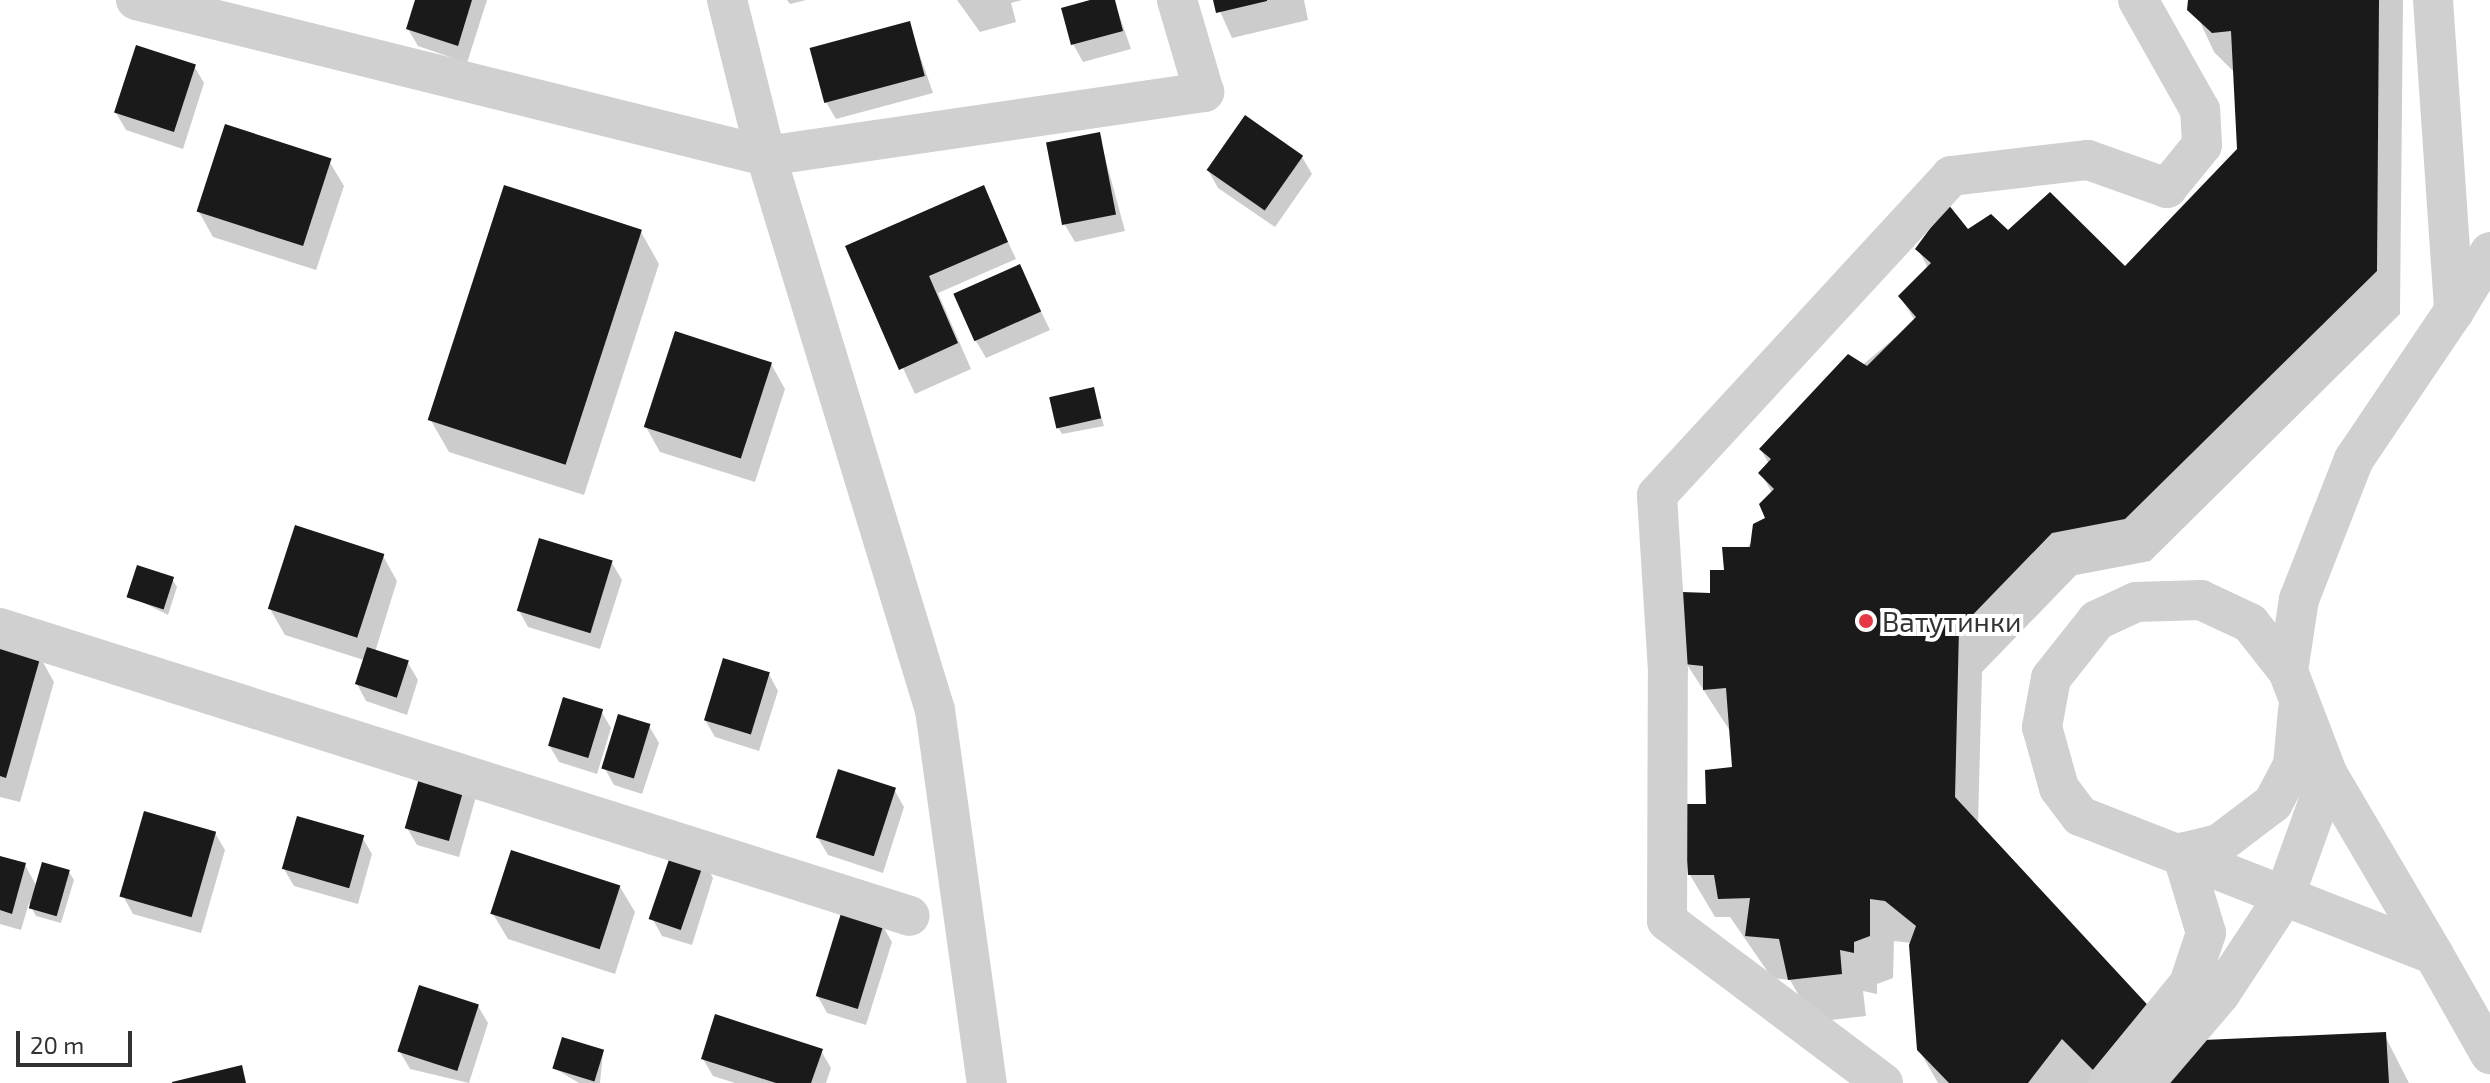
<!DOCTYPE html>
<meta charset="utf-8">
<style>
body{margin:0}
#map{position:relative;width:2490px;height:1083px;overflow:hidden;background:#fff;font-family:"Exo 2",sans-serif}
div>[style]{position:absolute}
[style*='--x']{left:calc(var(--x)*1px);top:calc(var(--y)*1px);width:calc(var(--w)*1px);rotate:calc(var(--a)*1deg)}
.shadow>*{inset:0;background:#0003}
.building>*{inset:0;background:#1a1a1a;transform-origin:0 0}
.minor>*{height:40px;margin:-20px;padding:0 20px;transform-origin:20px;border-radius:20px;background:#d0d0d0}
.dots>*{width:22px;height:22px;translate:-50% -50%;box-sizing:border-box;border:4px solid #fff;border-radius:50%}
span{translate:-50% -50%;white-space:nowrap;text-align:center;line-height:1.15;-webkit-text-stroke:8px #fff;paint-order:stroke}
.poi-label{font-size:28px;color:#333}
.left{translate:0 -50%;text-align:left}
.scale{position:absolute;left:16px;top:1031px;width:116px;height:36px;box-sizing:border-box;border:4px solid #333;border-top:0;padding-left:10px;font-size:24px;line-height:28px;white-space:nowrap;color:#333;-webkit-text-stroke:6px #fff;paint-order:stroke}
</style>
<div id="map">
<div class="shadow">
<div style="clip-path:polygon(417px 0,487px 0,467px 63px,418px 46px,408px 29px)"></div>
<div style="clip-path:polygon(787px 0,806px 0,790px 4px)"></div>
<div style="clip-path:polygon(957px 0,1022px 0,1011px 3px,1016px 22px,980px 32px)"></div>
<div style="clip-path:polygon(1097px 0,1114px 0,1131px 49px,1083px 62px,1073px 44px)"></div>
<div style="clip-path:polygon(1215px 0,1304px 0,1308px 20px,1232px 38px)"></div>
<div style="clip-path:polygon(2190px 0,2403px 0,2400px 314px,2150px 561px,2076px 575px,1982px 672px,1978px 825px,2180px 1043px,2384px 1034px,2409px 1083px,1938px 1083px,1919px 1050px,1912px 943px,1894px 941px,1893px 978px,1877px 984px,1877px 994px,1863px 991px,1866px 1016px,1814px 1022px,1790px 980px,1772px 978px,1730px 917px,1715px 917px,1690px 875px,1708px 806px,1734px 769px,1730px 731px,1686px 663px,1712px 596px,1768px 519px,1772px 493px,1761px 473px,1769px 464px,1761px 450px,1915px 321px,1900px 296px,1928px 268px,1918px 249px,1967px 232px,2008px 233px,2125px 269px,2239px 150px,2235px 73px,2214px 52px)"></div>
<div style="clip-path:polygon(909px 24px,933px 93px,836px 119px,826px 102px)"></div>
<div style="clip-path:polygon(194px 66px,204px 83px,183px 149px,126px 130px,116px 113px)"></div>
<div style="clip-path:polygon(1099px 135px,1125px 231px,1075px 242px,1065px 225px)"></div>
<div style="clip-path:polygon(1302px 157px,1312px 174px,1275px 227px,1218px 188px,1208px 170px)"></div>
<div style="clip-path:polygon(329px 161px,344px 186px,316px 270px,213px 237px,199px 212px)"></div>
<div style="clip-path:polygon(983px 188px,1016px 259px,938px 293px,971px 369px,915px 394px,847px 247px)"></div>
<div style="clip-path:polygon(641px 232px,659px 264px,584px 495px,449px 452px,430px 419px)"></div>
<div style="clip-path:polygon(1019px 266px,1050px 330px,986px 358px,976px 341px)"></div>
<div style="clip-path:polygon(771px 364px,785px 389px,755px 482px,660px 452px,646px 427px)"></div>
<div style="clip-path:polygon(1093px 389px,1104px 426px,1062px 434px,1057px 426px)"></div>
<div style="clip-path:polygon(383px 556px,397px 581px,375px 652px,408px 663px,418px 680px,407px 715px,366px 701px,357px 684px,364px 660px,285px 635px,270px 609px)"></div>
<div style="clip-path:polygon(612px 563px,622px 580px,600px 649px,528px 627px,518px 609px)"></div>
<div style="clip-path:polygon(172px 579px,177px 587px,168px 615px,130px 596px)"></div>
<div style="clip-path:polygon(0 646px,40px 657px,54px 682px,20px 802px,0 797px)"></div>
<div style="clip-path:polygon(769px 674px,778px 691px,759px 751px,715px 737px,705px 720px)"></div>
<div style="clip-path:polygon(601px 711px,611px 728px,597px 774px,559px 762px,549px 745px)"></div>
<div style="clip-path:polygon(649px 726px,659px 743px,642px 794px,614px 785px,604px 767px)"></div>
<div style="clip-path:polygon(425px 763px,477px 793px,459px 857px,417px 845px,407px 828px)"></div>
<div style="clip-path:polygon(894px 789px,904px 807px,883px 873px,828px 855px,818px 838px)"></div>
<div style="clip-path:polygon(215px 833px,225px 850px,201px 933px,133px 914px,123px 896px)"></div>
<div style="clip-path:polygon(362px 837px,372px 854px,358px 904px,294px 886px,284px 869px)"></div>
<div style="clip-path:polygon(0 858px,25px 865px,37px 887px,69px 872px,74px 880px,61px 923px,36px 916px,29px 903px,21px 930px,0 924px)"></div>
<div style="clip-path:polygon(703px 860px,713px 878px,692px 945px,662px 936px,652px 918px)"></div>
<div style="clip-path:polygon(620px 887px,635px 912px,615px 974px,508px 939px,493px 914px)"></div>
<div style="clip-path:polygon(882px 925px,892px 942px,866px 1025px,827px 1013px,817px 995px)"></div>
<div style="clip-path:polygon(478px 1006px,488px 1023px,469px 1083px,410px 1069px,400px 1052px)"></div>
<div style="clip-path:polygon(821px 1051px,831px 1068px,826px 1083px,735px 1083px,713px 1076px,703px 1059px)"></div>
<div style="clip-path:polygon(603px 1052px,600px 1083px,579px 1083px,554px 1068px)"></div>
</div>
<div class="building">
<div style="clip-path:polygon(415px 0,472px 0,458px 46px,406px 29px)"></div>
<div style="clip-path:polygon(1090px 0,1115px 0,1123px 31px,1071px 45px,1061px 8px)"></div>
<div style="clip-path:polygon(1213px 0,1267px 0,1267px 1px,1216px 13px)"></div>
<div style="clip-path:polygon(2188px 0,2379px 0,2377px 271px,2125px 519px,2052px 533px,1959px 629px,1955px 797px,2181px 1041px,2386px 1032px,2389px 1083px,2106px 1083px,2062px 1039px,2028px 1083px,1949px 1083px,1917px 1050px,1909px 945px,1916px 926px,1885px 901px,1870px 899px,1870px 936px,1854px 942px,1854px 953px,1840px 950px,1842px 974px,1788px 980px,1779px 939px,1745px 936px,1750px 898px,1718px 899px,1714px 875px,1688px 875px,1683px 804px,1706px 804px,1705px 770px,1732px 767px,1726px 688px,1703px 690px,1703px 666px,1684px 664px,1682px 592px,1710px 593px,1710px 570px,1724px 570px,1722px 547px,1750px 547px,1753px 524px,1765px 518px,1759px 504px,1774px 489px,1758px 473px,1771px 459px,1759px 449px,1848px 354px,1867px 366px,1916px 317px,1898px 296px,1931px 263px,1915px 249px,1948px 204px,1968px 229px,1991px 214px,2008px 230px,2050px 192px,2125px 266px,2237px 149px,2231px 31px,2212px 33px,2187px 10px)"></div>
<div style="left:910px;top:21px;width:57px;height:104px;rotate:75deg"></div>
<div style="left:136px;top:45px;width:63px;height:71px;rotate:18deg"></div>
<div style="left:1245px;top:115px;width:71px;height:67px;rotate:35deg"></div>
<div style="left:225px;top:124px;width:112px;height:92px;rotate:18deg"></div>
<div style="left:1100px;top:132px;width:84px;height:55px;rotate:79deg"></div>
<div style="left:504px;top:185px;width:145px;height:247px;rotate:18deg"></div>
<div style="clip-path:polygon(984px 185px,1008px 242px,929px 276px,958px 343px,899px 370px,845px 246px)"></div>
<div style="left:1020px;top:264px;width:52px;height:73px;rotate:66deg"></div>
<div style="left:675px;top:331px;width:102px;height:101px;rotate:18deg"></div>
<div style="left:1094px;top:387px;width:32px;height:46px;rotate:77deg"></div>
<div style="left:295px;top:525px;width:94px;height:88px;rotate:18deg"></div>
<div style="left:539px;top:538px;width:77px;height:76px;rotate:17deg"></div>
<div style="left:137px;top:565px;width:39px;height:34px;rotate:18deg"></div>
<div style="clip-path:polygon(0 644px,41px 655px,6px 778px,0 776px)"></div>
<div style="left:367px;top:647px;width:44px;height:39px;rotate:18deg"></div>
<div style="left:723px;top:658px;width:49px;height:65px;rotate:17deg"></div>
<div style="left:563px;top:697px;width:42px;height:51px;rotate:17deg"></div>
<div style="left:618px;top:714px;width:34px;height:57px;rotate:17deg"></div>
<div style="left:424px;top:761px;width:46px;height:70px;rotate:16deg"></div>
<div style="left:838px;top:769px;width:61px;height:72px;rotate:18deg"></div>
<div style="left:144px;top:811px;width:75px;height:89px;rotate:16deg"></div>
<div style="left:297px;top:816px;width:70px;height:55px;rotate:16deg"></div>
<div style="left:673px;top:848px;width:34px;height:75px;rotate:19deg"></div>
<div style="left:511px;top:850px;width:115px;height:67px;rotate:18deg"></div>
<div style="clip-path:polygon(0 856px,26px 863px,12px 914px,0 910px)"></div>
<div style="left:42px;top:862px;width:29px;height:48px;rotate:16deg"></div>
<div style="left:842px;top:910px;width:44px;height:90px;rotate:17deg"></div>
<div style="left:419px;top:985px;width:63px;height:70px;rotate:18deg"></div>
<div style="clip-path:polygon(715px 1014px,823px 1049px,811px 1083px,776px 1083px,701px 1059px)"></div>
<div style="left:562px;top:1037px;width:44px;height:33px;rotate:17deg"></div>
<div style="clip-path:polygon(242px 1065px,246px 1083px,172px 1083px,172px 1082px)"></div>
</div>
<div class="minor">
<div style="--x:136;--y:0;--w:649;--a:13.91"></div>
<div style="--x:766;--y:156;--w:579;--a:73.04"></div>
<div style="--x:935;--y:710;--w:377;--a:82.1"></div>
<div style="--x:727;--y:0;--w:161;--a:76"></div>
<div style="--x:766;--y:156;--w:443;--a:-8.3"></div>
<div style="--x:1204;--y:92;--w:96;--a:-106.4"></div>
<div style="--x:2433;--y:0;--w:312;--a:86.1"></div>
<div style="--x:2454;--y:311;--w:179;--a:124"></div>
<div style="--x:2354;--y:459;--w:150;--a:111.4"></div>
<div style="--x:2299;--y:599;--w:73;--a:98.7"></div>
<div style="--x:2288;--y:671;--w:111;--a:69"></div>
<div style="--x:2328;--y:775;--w:209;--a:59.5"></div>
<div style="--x:2454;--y:311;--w:69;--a:-58.6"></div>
<div style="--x:0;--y:628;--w:954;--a:17.56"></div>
<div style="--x:2288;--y:671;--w:61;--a:-128.4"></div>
<div style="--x:2250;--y:623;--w:54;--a:-154.9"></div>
<div style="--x:2201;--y:600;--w:65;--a:178.2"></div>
<div style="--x:2136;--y:602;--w:43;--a:155.2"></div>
<div style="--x:2097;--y:620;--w:74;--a:128.4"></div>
<div style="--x:2051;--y:678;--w:50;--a:100.4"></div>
<div style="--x:2042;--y:727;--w:63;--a:74.4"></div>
<div style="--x:2059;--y:788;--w:35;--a:53"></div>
<div style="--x:2080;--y:816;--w:380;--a:21.4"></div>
<div style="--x:2434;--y:955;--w:114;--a:60.5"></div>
<div style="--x:1883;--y:1083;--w:270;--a:-143.1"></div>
<div style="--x:1667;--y:921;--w:250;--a:-89.8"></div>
<div style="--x:1668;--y:671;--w:176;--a:-93.6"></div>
<div style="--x:1657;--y:495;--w:434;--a:-47.3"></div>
<div style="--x:1951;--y:176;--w:138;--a:-6.7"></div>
<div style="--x:2088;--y:160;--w:84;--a:19.5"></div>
<div style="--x:2167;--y:188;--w:55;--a:-50.9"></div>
<div style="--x:2202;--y:145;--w:35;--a:-93"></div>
<div style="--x:2200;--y:110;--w:126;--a:-119.4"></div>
<div style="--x:2108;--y:1083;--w:128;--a:-50.7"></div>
<div style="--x:2189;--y:984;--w:54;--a:-71.6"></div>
<div style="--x:2206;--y:933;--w:84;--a:-106.7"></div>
<div style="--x:2182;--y:853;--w:38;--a:-14"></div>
<div style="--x:2219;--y:844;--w:68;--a:-37.2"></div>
<div style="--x:2273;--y:803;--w:43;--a:-62.2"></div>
<div style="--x:2293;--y:765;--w:55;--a:-84.8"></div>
<div style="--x:2144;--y:1083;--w:117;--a:-49.5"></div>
<div style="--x:2220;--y:994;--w:118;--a:-56.7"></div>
<div style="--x:2285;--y:895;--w:127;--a:-70.3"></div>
</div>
<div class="dots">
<div style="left:1866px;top:621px;background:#e63946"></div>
</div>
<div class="poi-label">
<span class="left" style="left:1882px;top:621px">Ватутинки</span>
</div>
<div class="scale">20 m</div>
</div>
